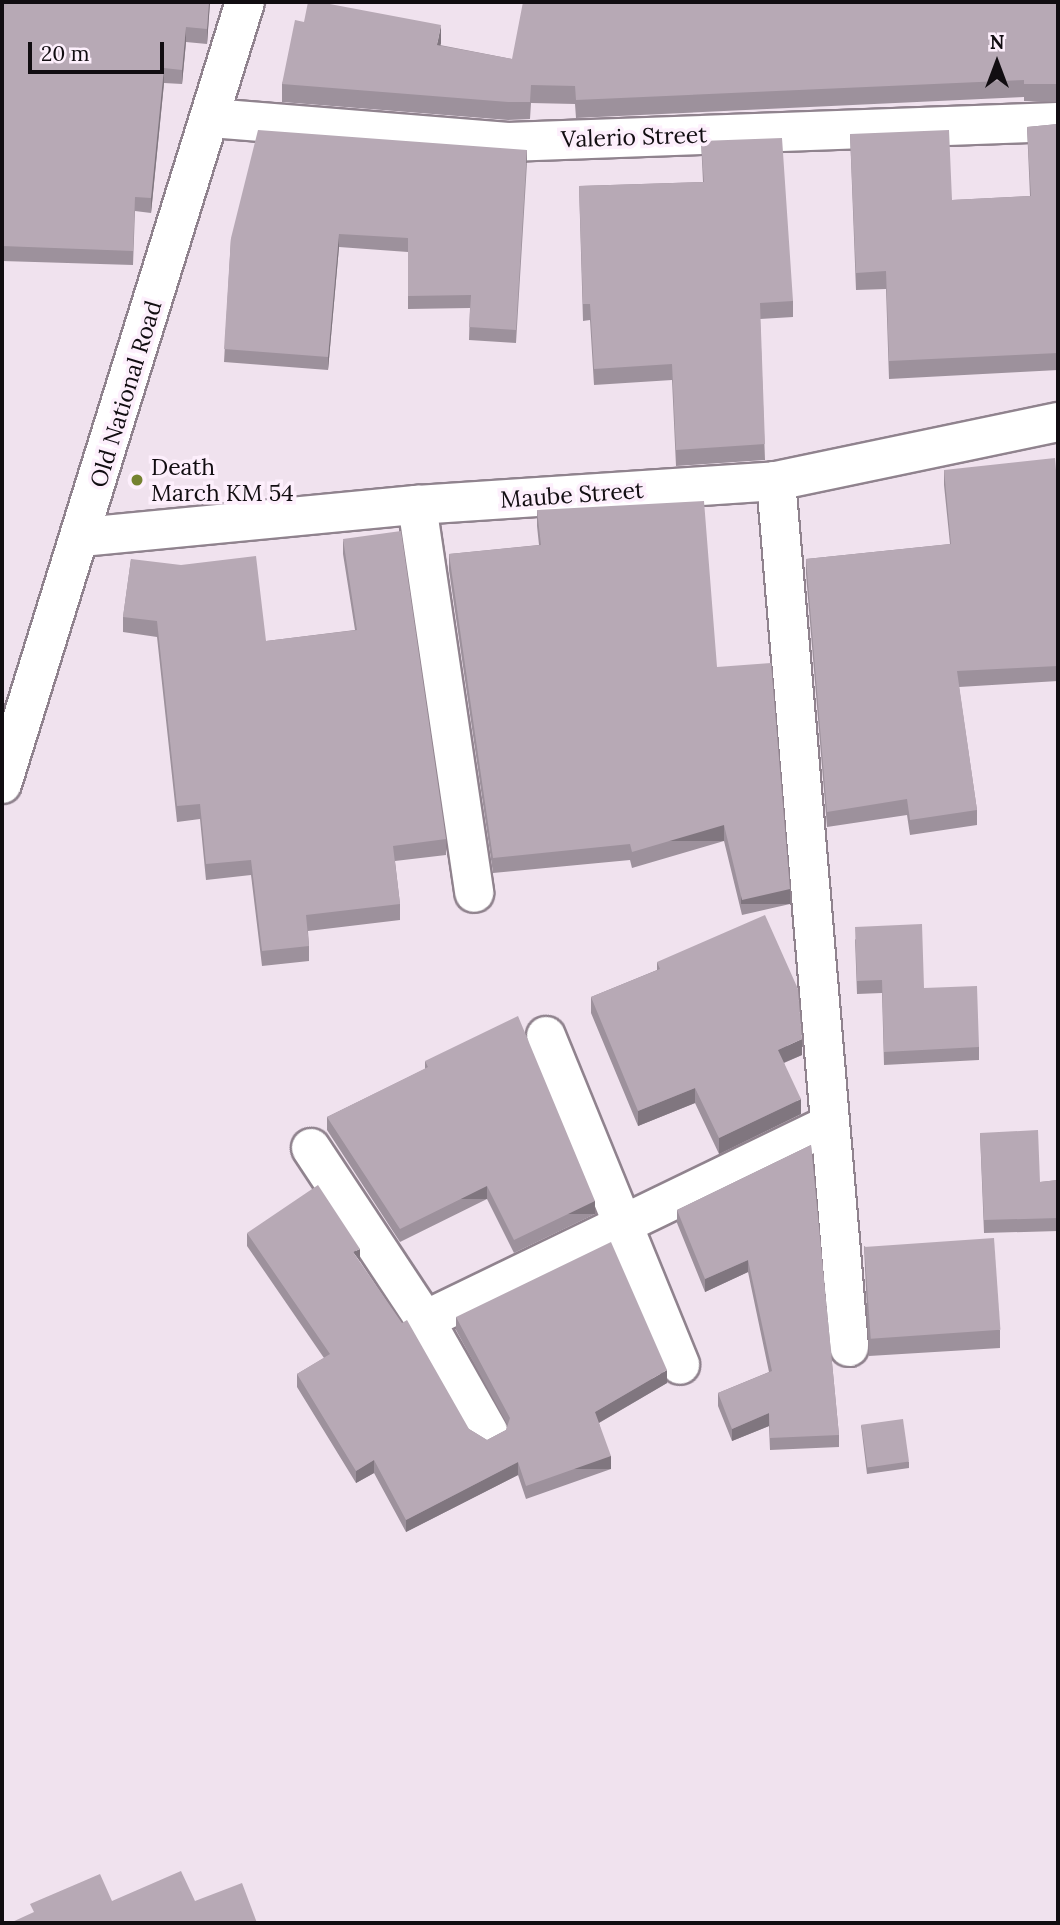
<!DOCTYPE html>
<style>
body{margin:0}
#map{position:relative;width:1060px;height:1925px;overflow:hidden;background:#f0e2ee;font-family:Lora,serif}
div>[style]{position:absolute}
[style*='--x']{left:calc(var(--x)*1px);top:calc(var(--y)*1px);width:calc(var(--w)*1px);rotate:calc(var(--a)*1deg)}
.roads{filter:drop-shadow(2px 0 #90838e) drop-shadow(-2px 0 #90838e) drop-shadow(0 2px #90838e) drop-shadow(0 -2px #90838e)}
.minor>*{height:38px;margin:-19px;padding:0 19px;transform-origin:19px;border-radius:19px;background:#fff}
.secondary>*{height:38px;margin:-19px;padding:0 19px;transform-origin:19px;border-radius:19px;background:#fff}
.wall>*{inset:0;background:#9d919c}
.shaded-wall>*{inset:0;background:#80767f;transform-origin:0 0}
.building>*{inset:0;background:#b7a9b5;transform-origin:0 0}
.dots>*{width:19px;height:19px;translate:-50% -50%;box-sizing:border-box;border:4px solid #fdeffc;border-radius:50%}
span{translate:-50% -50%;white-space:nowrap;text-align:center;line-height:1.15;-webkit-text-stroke:7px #fdeffc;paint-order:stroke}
.street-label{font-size:23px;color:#110d11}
.poi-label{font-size:23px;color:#110d11}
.left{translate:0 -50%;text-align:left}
.frame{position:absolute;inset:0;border:4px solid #110d11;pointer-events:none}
.north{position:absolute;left:962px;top:28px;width:70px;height:70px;-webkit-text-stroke:5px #fdeffc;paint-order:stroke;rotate:0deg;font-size:19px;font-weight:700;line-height:28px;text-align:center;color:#110d11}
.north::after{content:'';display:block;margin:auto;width:24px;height:32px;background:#110d11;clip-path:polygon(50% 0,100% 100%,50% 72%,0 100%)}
.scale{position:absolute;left:28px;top:42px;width:136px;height:32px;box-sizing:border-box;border:4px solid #110d11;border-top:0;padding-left:9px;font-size:21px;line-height:24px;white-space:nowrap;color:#110d11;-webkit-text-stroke:5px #fdeffc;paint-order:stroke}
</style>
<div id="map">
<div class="roads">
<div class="minor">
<div style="--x:211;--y:118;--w:298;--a:4.6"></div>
<div style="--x:508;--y:142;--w:550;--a:-2.08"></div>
<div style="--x:776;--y:481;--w:869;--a:85.18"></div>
<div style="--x:417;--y:505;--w:392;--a:81.6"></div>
<div style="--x:82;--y:537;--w:337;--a:-5.5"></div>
<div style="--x:417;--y:505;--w:360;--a:-3.8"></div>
<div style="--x:776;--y:481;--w:288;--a:-11.8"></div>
<div style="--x:546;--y:1036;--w:355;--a:67.8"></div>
<div style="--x:311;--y:1148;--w:206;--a:56.5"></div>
<div style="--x:425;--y:1320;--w:128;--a:60.4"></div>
<div style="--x:425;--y:1320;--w:449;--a:-25.8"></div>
</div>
<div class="secondary">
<div style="--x:2;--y:784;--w:819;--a:-72.74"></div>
</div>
</div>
<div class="wall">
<div style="clip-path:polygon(2px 2px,210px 2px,207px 44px,186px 42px,182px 84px,164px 83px,151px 213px,135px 211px,133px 265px,2px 261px)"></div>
<div style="clip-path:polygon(1058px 2px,1058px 102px,1024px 101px,1024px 97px,576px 118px,575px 104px,531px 103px,530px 119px,508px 120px,282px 102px,282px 84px,304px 22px,441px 43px,440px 45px,512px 59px)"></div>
<div style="clip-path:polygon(1058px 124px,1058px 370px,889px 379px,886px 289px,856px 290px,850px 134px,952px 200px,1030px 196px,1027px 127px)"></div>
<div style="clip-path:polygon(701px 141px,793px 301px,793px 317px,760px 319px,765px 460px,676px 466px,672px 380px,594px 385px,590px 320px,583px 321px,579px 186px,703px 182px)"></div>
<div style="clip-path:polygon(527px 163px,516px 343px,469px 340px,470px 308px,408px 309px,408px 252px,339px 247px,328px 370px,224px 362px,231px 238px)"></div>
<div style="clip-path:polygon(944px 470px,1058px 494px,1058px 681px,959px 687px,977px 810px,977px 825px,910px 835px,907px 815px,827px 827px,806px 574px,806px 559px,950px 544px,944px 485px)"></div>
<div style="clip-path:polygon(537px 510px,717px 667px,790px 904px,742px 915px,724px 841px,632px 868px,630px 860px,493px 873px,449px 570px,449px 554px,539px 545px,537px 526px)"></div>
<div style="clip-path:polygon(343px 539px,446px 839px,446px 855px,395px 861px,400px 904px,400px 920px,308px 931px,309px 946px,309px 961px,262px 966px,251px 875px,206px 880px,200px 819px,177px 822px,157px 637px,123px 632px,123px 617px,131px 559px,266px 641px,355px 630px,343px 554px)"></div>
<div style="clip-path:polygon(855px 939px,924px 988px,979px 1047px,979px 1060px,884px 1065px,882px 993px,857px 994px)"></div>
<div style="clip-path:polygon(657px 962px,802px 1055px,784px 1063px,801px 1114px,719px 1154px,695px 1103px,638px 1126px,591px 1013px,591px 997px,657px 970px)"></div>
<div style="clip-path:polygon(425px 1061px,595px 1214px,514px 1253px,487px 1199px,400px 1242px,327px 1130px,327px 1117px,425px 1069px)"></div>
<div style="clip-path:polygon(980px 1133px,1040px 1182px,1058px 1180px,1058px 1231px,984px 1233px)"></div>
<div style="clip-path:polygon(811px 1145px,839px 1435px,839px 1447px,770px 1450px,769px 1426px,732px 1441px,718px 1406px,718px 1393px,769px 1372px,748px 1272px,705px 1292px,677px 1223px,677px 1210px)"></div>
<div style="clip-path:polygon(247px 1233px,469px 1429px,487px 1440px,506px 1430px,508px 1426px,456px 1330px,456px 1317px,667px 1383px,599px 1423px,611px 1469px,526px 1499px,518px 1475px,406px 1532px,374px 1473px,356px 1483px,297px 1387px,297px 1374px,324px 1358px,247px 1246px)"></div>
<div style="clip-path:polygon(864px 1246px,1000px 1330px,1000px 1348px,869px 1356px)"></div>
<div style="clip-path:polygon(861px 1425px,909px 1462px,909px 1468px,867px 1474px)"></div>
</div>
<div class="shaded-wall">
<div style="clip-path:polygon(209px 2px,210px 2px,207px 44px,207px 29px)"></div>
<div style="clip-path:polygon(441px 25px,441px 43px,437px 62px,437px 45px)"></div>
<div style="clip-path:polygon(186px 27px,186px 42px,182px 84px,182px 70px)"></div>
<div style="clip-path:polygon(164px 68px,164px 83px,151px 213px,151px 198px)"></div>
<div style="left:527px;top:150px;width:13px;height:180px;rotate:90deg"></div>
<div style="clip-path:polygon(339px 234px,339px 247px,328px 370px,328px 357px)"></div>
<div style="left:724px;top:825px;width:16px;height:96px;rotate:90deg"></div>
<div style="left:790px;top:889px;width:15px;height:49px;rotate:90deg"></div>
<div style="clip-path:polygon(802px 1039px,802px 1055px,778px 1065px,778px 1050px)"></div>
<div style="clip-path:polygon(695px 1088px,695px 1103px,638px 1126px,638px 1111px)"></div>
<div style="clip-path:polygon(801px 1099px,801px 1114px,719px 1154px,719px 1138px)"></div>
<div style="left:487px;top:1186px;width:13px;height:97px;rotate:90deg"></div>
<div style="left:595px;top:1201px;width:13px;height:90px;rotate:90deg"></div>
<div style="clip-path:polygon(360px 1249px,360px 1261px,353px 1252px)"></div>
<div style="clip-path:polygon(748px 1260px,748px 1272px,705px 1292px,705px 1279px)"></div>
<div style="clip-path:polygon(667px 1370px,667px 1383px,595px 1425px,595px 1412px)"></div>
<div style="clip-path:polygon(769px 1413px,769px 1426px,732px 1441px,732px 1429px)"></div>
<div style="left:611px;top:1456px;width:13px;height:90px;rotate:90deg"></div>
<div style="clip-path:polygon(374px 1460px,374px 1473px,356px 1483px,356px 1471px)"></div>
<div style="clip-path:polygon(518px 1462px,518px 1475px,406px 1532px,406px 1520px)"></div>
</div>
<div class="building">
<div style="clip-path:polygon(2px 2px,209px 2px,207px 29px,186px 27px,182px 70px,164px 68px,151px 198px,135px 197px,133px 251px,2px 246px)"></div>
<div style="clip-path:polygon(308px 2px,319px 2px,441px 25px,437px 45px,512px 59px,523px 2px,1058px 2px,1058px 84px,1024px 84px,1024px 80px,576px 100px,575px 86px,531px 85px,530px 102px,508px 102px,282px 84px,295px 20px,304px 22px)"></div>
<div style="clip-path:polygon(1058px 124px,1058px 353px,889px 361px,886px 271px,856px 273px,850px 134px,949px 130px,952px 200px,1031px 196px,1027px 127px)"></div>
<div style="clip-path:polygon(258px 130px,527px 150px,516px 330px,469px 327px,471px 295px,408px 296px,408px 238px,339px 234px,328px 357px,224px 349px,231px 238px)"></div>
<div style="clip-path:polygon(782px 138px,793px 301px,760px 303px,765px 444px,676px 450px,672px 364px,594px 369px,590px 304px,583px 304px,579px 186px,704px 182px,701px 141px)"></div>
<div style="clip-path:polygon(1055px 458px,1058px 494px,1058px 666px,957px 671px,977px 810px,910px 820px,907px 799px,827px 812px,806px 559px,951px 544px,944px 470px)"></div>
<div style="clip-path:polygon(704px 501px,717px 667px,771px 663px,790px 889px,742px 900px,724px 825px,632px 852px,630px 844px,493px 858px,449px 554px,541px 545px,537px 510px)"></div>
<div style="clip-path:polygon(401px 531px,446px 839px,393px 846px,400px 904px,306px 915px,309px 946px,262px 951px,251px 860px,206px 864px,200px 804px,177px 806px,157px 621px,123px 617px,131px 559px,181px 565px,256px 556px,266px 641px,357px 630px,343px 539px)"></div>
<div style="clip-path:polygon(765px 915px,798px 989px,802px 1039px,778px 1050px,801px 1099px,719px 1138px,695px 1088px,638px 1111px,591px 997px,660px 969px,657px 962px)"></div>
<div style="clip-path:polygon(922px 924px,924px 988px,977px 986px,979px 1047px,884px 1052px,882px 980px,857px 981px,855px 927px)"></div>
<div style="clip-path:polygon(518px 1016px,595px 1201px,514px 1240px,487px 1186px,400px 1229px,327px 1117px,428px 1067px,425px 1061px)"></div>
<div style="clip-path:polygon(1038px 1130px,1040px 1182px,1058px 1180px,1058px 1218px,984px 1220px,980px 1133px)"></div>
<div style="clip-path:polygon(811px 1145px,839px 1435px,770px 1438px,769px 1413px,732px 1429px,718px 1393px,772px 1371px,748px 1260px,705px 1279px,677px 1210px)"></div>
<div style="clip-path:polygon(318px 1185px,360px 1249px,353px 1252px,402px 1323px,407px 1320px,469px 1429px,487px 1440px,506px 1430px,510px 1418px,456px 1317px,611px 1242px,667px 1370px,595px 1412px,611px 1456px,526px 1486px,518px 1462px,406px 1520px,374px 1460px,356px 1471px,297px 1374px,330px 1354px,247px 1233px)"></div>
<div style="left:994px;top:1238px;width:92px;height:130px;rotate:86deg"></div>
<div style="left:903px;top:1419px;width:43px;height:42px;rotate:82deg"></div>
<div style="clip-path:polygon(181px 1871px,195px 1901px,242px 1883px,257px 1923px,10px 1923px,34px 1912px,30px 1904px,100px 1874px,112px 1901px)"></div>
</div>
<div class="dots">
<div style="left:137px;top:480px;background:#758230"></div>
</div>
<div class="street-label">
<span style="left:634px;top:137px;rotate:-2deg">Valerio Street</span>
<span style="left:126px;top:394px;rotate:-73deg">Old National Road</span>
<span style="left:572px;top:495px;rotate:-4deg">Maube Street</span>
</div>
<div class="poi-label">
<span class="left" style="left:151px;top:480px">Death<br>March KM 54</span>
</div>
<div class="frame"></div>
<div class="north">N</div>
<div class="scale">20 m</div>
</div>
